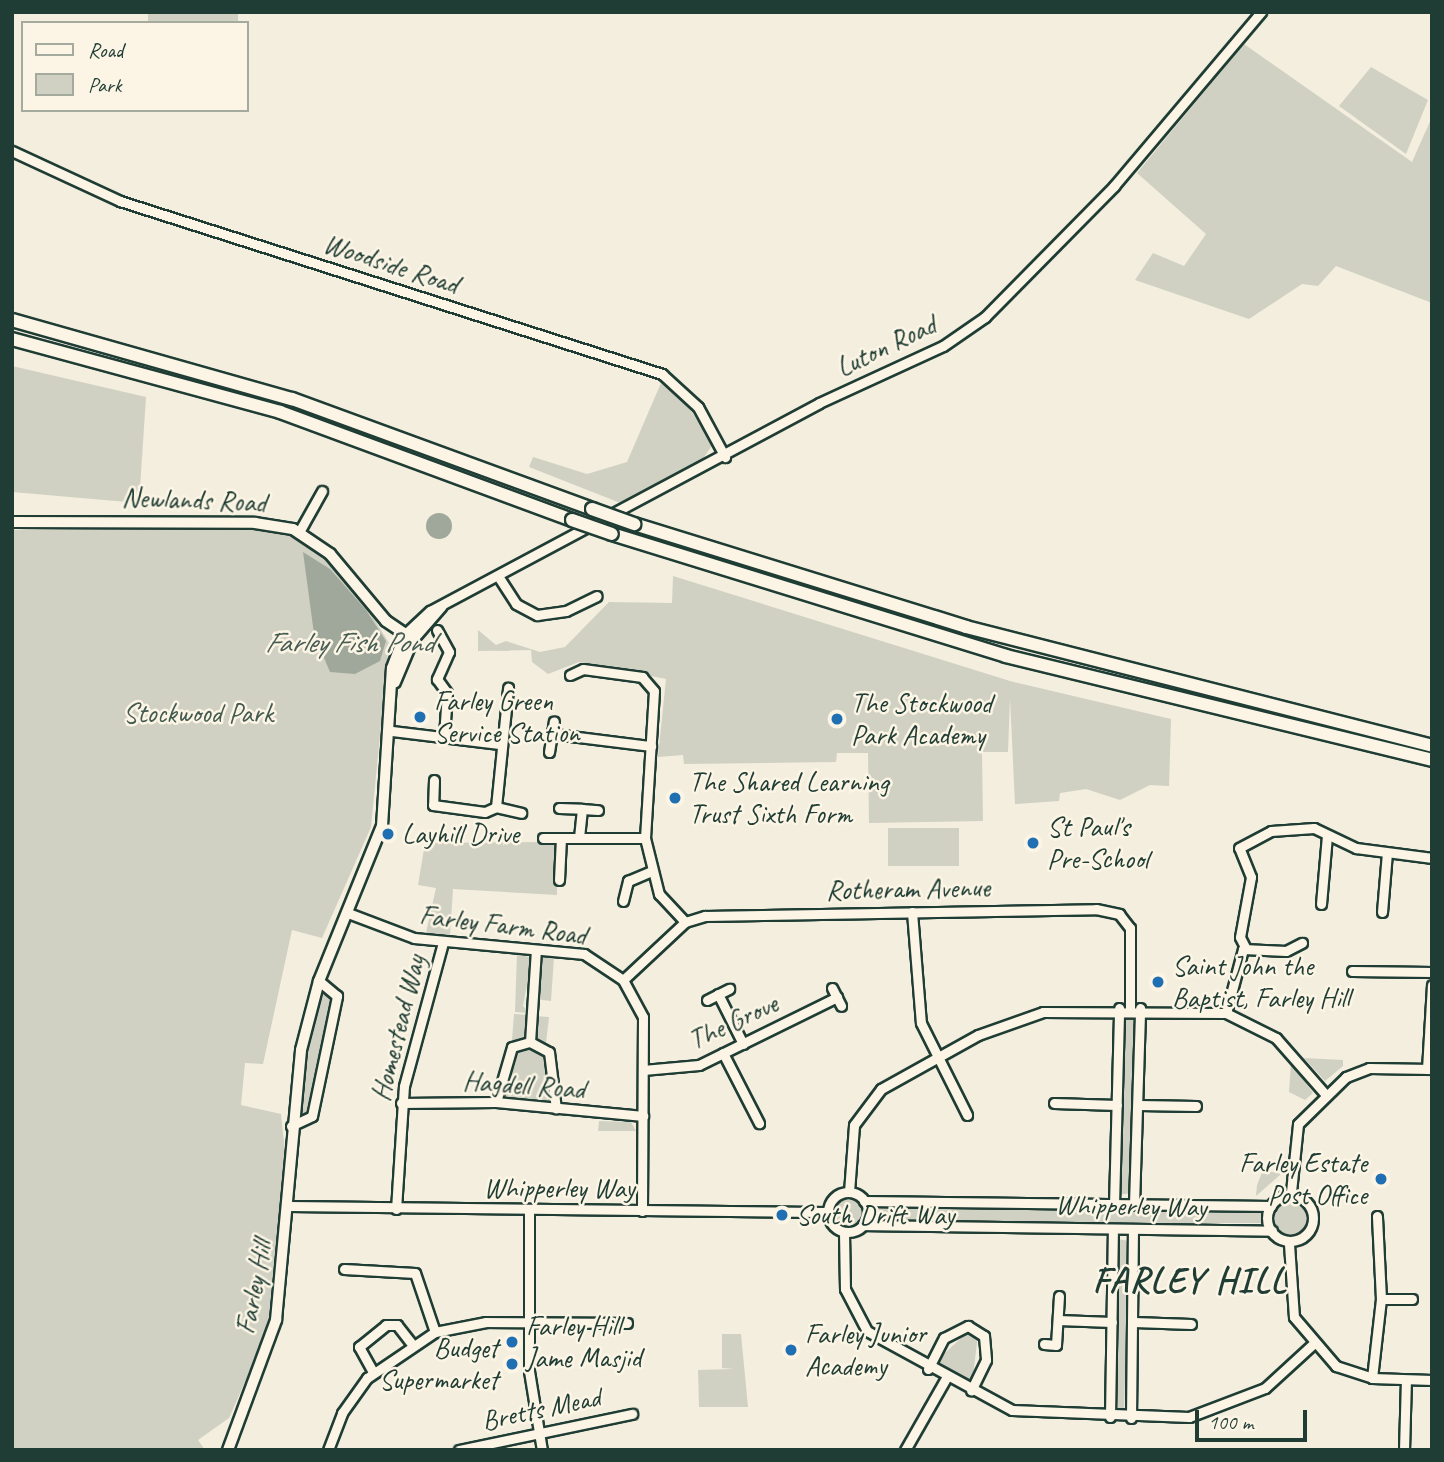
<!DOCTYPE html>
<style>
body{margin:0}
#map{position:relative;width:1444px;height:1462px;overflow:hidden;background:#f3eede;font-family:Caveat,sans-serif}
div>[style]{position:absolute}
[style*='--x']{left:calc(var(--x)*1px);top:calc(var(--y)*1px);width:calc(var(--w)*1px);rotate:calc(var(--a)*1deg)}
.green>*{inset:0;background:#d0d1c2;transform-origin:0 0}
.round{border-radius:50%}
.water>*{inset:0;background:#a0a89b}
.roads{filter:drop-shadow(2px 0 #1f3d34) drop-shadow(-2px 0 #1f3d34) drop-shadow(0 2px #1f3d34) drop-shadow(0 -2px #1f3d34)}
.minor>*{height:9px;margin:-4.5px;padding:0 4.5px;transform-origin:4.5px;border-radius:4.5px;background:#fcf5e5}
.minor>.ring{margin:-4.5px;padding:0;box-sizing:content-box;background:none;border:9px solid #fcf5e5;border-radius:50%}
.major>*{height:10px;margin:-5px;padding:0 5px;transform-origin:5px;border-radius:5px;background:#fcf5e5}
.highway>*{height:12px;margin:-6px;padding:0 6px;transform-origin:6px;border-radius:6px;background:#fcf5e5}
.bridges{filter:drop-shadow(2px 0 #1f3d34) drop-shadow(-2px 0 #1f3d34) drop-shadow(0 2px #1f3d34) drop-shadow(0 -2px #1f3d34)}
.highway-bridge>*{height:12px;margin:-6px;padding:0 6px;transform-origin:6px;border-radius:6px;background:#fcf5e5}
.dots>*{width:19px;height:19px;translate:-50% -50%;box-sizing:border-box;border:4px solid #fcf5e5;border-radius:50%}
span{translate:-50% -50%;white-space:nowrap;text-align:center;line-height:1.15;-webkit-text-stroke:5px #fcf5e5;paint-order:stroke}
.street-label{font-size:28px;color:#1f3d34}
.poi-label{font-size:28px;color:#1f3d34}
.left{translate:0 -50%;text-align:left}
.right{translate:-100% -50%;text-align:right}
.park-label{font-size:28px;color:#425b50}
.water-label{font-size:30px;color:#465d53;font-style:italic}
.district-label{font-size:35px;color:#1f3d34;font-weight:700;letter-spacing:2px}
.frame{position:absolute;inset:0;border:14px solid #1f3d34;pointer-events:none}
.legend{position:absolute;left:21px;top:21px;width:228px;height:91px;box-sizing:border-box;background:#fcf5e5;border:2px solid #a4ab9e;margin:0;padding:9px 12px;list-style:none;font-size:21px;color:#1f3d34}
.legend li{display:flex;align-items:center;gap:14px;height:35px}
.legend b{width:35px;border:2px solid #a4ab9e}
.scale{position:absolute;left:1195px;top:1410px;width:112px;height:32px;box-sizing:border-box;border:4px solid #1f3d34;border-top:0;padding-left:9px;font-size:21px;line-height:24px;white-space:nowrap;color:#1f3d34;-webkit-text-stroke:5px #fcf5e5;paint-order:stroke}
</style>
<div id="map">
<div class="green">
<div style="left:148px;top:12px;width:90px;height:12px"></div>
<div style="clip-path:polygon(1244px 44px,1412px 162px,1432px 117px,1432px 303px,1336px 266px,1318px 286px,1302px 284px,1249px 319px,1135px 280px,1153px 253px,1184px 266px,1206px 234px,1137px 173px)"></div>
<div style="clip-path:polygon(1371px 67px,1428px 100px,1406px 154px,1339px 106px)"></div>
<div style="clip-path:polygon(12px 366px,146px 397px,139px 503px,12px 492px)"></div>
<div style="clip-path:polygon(661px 383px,683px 399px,713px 444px,700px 463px,623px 504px,529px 467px,533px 457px,587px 474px,627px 462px)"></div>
<div style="clip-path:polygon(211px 526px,295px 533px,347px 575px,389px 643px,371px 827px,322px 938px,292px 930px,263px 1064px,245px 1063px,241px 1105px,281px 1114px,288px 1181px,273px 1319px,229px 1418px,198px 1440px,205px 1450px,12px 1450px,12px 530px)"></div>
<div style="clip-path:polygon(673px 576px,1010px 681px,1171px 719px,1169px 786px,1150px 785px,1120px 800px,1086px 789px,1060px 793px,1059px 801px,1015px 804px,1010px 698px,1008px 752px,982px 752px,983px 821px,869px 823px,868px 753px,837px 753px,836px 762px,684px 764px,683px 755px,658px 757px,666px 679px,579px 662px,548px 674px,532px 662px,531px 650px,478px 651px,478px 630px,496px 645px,506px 641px,540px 652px,565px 647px,609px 602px,672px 603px)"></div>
<div style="left:959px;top:828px;width:38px;height:71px;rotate:90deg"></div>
<div style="clip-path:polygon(557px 842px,557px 895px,453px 889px,450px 935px,426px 933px,436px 888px,418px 885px,425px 843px)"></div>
<div style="clip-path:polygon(517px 954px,532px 958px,523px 1006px,530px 1013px,515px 1012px)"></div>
<div style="clip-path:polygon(543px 955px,554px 957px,551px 1001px,535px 999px)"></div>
<div style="clip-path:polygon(326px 988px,333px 997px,311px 1113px,297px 1119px,310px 1031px)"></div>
<div style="clip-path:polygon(514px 1014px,529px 1015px,523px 1040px,512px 1040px)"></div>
<div style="clip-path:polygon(534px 1016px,549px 1017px,546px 1043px,533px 1038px)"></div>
<div style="clip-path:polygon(1128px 1016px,1134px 1021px,1131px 1193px,1118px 1195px,1123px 1018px)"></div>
<div style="clip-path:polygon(541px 1046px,552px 1102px,501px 1097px,516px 1047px)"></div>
<div style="clip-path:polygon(1304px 1058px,1343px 1060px,1343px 1066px,1325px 1081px)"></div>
<div style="clip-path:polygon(1291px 1063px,1313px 1093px,1305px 1100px,1289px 1092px)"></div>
<div style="clip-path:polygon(599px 1121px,631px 1122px,636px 1131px,598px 1131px)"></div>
<div style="clip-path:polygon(1263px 1170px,1281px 1174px,1256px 1196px,1257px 1185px)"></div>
<div class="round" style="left:830px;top:1197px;width:34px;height:34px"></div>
<div class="round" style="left:1271px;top:1199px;width:38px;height:38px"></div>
<div style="left:873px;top:1205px;width:394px;height:18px"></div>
<div style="clip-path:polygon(1117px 1239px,1129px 1241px,1124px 1410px,1114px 1410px)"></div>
<div style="clip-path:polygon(970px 1330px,978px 1334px,972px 1384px,933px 1364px)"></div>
<div style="clip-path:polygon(722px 1334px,741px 1334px,748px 1407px,699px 1407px,698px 1370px,734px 1369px,722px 1368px)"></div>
</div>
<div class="water">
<div class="round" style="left:426px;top:513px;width:26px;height:26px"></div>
<div style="clip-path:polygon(303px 552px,330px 569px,366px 610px,386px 641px,380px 661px,355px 674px,330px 672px,314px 634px)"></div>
</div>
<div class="roads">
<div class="minor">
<div style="--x:12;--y:151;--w:119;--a:24.8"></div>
<div style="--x:120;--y:201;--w:569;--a:17.7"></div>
<div style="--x:662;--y:374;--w:49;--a:42.5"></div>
<div style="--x:698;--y:407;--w:57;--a:61.6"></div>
<div style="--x:299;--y:532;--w:47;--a:-60.7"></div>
<div style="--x:498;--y:576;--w:33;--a:57"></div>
<div style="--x:516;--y:604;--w:24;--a:28"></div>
<div style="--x:537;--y:615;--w:29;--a:-8"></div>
<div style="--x:566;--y:611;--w:34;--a:-26"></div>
<div style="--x:437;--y:630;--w:25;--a:61"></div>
<div style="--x:449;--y:652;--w:30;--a:114"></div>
<div style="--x:437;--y:679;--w:17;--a:54"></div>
<div style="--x:447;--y:693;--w:43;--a:94"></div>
<div style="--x:405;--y:634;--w:34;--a:-43"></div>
<div style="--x:430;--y:611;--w:441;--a:-28.1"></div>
<div style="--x:819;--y:403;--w:136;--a:-24.7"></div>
<div style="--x:943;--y:346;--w:51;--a:-34.6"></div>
<div style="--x:985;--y:317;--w:184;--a:-45.4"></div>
<div style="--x:1114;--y:186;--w:228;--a:-49.8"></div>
<div style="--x:413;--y:639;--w:43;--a:-48.8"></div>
<div style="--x:570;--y:675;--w:14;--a:-25"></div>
<div style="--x:583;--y:669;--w:60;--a:7.7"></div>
<div style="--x:642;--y:677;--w:18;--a:49"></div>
<div style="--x:654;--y:691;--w:147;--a:93.5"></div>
<div style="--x:645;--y:838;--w:58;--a:76"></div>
<div style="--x:659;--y:894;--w:38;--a:47"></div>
<div style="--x:392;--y:731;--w:108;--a:6.9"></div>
<div style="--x:554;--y:734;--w:98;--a:7.1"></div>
<div style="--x:549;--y:752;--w:31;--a:-81"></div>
<div style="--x:434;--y:780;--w:25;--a:92"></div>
<div style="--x:433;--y:805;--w:52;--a:7.7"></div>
<div style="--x:485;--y:812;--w:12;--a:-24"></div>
<div style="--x:496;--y:807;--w:120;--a:-84.2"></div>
<div style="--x:496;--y:807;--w:26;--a:13"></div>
<div style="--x:559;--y:808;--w:23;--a:2"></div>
<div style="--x:582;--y:809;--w:29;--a:96"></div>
<div style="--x:582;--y:809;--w:16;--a:4"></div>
<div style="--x:543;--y:838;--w:102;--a:0"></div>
<div style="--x:559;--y:880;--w:42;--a:-87.3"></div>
<div style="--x:623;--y:901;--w:21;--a:-76"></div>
<div style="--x:628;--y:881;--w:26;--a:-23"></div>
<div style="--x:1321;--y:904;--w:69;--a:-85"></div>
<div style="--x:912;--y:912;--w:111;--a:85.4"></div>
<div style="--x:921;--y:1023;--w:103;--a:63.4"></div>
<div style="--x:1382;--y:912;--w:59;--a:-85.2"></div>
<div style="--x:348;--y:913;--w:71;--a:20.7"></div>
<div style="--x:414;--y:938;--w:171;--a:5.4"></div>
<div style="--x:584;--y:954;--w:47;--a:33.7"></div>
<div style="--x:623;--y:980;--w:42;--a:61.6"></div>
<div style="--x:643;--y:1017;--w:194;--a:90.3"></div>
<div style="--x:1245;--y:947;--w:11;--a:-117"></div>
<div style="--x:1240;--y:937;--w:61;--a:-79.6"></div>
<div style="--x:1251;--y:877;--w:31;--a:-112"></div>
<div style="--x:1239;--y:848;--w:36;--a:-28"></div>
<div style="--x:1271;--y:831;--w:43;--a:-4"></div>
<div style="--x:1314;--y:828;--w:47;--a:25.5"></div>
<div style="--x:1356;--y:848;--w:77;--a:7.5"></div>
<div style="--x:1352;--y:971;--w:80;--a:0.7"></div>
<div style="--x:623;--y:980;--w:85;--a:-43.1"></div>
<div style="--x:685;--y:922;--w:21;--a:-17"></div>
<div style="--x:705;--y:916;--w:391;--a:-1"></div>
<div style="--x:1096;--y:909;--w:24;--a:12"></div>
<div style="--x:1119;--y:914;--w:18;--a:52"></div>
<div style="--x:1130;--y:928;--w:80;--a:90"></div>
<div style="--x:832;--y:988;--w:20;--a:63"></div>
<div style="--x:718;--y:994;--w:56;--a:63.4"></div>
<div style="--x:707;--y:1000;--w:25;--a:-27"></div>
<div style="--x:1226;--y:1013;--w:66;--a:-75.1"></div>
<div style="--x:1243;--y:949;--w:43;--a:2.7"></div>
<div style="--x:1286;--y:951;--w:18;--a:-27"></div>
<div style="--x:530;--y:1042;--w:92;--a:-86.3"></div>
<div style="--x:723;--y:1053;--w:79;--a:62.8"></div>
<div style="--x:1427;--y:1069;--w:84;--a:-86.6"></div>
<div style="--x:643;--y:1070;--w:56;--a:-5.1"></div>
<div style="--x:699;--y:1065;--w:154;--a:-26.2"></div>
<div style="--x:496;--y:1102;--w:57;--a:-73.8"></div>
<div style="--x:512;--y:1047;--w:19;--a:-16"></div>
<div style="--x:530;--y:1042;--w:21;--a:28"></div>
<div style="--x:549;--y:1052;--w:57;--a:83"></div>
<div style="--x:401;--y:1103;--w:95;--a:-0.6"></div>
<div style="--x:496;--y:1102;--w:148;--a:5.4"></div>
<div style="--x:1054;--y:1103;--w:63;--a:1.8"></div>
<div style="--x:1139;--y:1105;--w:57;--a:1"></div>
<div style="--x:291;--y:1126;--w:23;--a:-25"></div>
<div style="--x:312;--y:1116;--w:123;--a:-78.2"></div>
<div style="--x:337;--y:996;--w:23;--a:-140"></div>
<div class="ring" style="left:828px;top:1192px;width:31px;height:31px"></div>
<div style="--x:849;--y:1192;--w:67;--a:-85.7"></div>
<div style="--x:854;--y:1125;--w:45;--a:-53.1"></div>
<div style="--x:881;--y:1089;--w:111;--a:-29.1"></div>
<div style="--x:978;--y:1035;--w:69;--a:-19.5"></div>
<div style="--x:1043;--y:1012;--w:183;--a:0.3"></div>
<div style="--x:1226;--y:1013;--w:56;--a:26.6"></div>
<div style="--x:1276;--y:1038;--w:76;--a:48.7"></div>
<div style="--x:1291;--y:1192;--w:68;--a:-84.1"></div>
<div style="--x:1298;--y:1124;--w:67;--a:-44.4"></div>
<div style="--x:1346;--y:1077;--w:25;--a:-21"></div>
<div style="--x:1369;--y:1068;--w:63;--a:0.9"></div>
<div class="ring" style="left:1267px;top:1195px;width:37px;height:37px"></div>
<div style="--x:864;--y:1201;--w:407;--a:0.7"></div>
<div style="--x:1134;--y:1204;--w:196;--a:-88.2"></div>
<div style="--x:1114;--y:1205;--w:197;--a:-88.5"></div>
<div style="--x:289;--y:1206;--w:538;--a:0.64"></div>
<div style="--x:396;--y:1209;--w:123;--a:-86.3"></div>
<div style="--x:404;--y:1086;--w:149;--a:-74.8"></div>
<div style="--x:529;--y:1210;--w:161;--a:90"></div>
<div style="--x:529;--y:1371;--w:80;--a:80.7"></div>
<div style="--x:863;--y:1225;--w:409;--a:0.8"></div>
<div style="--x:844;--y:1232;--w:57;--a:89"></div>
<div style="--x:845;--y:1289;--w:47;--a:62.4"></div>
<div style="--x:867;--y:1331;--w:165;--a:28.6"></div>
<div style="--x:1012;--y:1410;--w:177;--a:2.3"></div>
<div style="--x:1189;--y:1417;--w:81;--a:-20.9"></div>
<div style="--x:1265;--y:1388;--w:65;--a:-42.5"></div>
<div style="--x:1289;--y:1244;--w:73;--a:86.1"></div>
<div style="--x:1294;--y:1317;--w:65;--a:49.4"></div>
<div style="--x:1336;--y:1366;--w:38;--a:18"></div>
<div style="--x:1372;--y:1378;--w:60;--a:1.9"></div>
<div style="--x:344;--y:1269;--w:71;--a:3.2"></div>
<div style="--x:415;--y:1273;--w:62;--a:71.3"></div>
<div style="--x:1381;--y:1299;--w:31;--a:0"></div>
<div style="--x:1058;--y:1320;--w:54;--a:2.1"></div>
<div style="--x:1134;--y:1322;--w:57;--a:2"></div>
<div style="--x:1044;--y:1344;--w:12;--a:5"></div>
<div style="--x:1056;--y:1345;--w:49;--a:-86.5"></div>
<div style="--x:928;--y:1369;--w:35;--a:-63"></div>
<div style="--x:944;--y:1338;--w:27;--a:-27"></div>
<div style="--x:968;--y:1326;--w:19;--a:32"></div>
<div style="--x:984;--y:1336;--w:24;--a:85"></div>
<div style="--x:986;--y:1360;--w:34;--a:116"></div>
<div style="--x:373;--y:1372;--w:29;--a:-119"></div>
<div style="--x:359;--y:1347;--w:35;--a:-39"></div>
<div style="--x:386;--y:1325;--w:11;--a:0"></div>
<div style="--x:397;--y:1325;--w:23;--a:52"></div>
<div style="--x:1372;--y:1378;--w:80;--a:-83.5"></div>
<div style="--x:1381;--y:1299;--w:83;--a:-92.8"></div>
<div style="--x:1110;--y:1417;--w:188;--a:-89.1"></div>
<div style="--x:1131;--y:1418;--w:189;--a:-89.4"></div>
<div style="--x:328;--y:1450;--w:40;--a:-69"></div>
<div style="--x:342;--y:1413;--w:43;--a:-54.5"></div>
<div style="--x:367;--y:1378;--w:82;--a:-34.1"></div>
<div style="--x:435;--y:1332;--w:52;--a:-11.1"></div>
<div style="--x:486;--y:1322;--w:141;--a:0.4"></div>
<div style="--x:459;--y:1450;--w:177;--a:-11.8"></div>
<div style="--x:905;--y:1450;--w:83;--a:-60.3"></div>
<div style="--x:1404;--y:1450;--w:70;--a:-88.4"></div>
</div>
<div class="major">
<div style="--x:12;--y:522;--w:243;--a:0.2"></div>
<div style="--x:255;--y:523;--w:38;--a:9"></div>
<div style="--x:293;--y:529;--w:45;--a:34"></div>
<div style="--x:330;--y:554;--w:87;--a:50.1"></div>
<div style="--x:386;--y:621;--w:32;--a:34"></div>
<div style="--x:413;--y:639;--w:47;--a:112.7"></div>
<div style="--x:228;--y:1450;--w:139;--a:-69.7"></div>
<div style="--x:276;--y:1320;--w:271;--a:-84.7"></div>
<div style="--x:301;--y:1050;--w:71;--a:-75.4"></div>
<div style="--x:319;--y:981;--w:167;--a:-67.9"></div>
<div style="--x:382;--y:826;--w:158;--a:-86.4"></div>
<div style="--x:392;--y:668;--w:36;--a:-69"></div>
</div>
<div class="highway">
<div style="--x:12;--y:320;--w:291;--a:15.8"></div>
<div style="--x:292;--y:399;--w:320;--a:20.1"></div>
<div style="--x:12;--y:339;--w:278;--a:15.2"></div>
<div style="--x:280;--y:412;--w:311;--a:20.3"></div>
<div style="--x:634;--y:524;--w:348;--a:17.2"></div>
<div style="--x:966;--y:627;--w:481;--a:14.3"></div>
<div style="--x:612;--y:534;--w:412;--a:17.2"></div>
<div style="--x:1006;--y:656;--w:439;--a:13.7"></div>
</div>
</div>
<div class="bridges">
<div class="highway-bridge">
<div style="--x:592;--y:509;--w:45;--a:19.7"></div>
<div style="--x:572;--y:520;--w:42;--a:19.3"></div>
</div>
</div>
<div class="dots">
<div style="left:420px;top:717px;background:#1f6fb2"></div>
<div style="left:837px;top:719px;background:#1f6fb2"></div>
<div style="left:675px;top:798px;background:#1f6fb2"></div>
<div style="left:388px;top:834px;background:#1f6fb2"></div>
<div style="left:1033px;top:843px;background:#1f6fb2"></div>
<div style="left:1158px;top:982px;background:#1f6fb2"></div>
<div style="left:1381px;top:1179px;background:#1f6fb2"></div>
<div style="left:782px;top:1215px;background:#1f6fb2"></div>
<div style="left:512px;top:1342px;background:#1f6fb2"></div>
<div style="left:791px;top:1350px;background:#1f6fb2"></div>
<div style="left:512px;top:1364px;background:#1f6fb2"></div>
</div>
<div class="street-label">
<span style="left:391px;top:264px;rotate:18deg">Woodside Road</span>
<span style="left:886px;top:346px;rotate:-26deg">Luton Road</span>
<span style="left:194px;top:500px;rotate:2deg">Newlands Road</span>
<span style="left:908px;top:889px;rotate:-1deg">Rotheram Avenue</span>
<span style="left:503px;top:925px;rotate:7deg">Farley Farm Road</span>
<span style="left:733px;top:1022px;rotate:-25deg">The Grove</span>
<span style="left:398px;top:1028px;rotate:-76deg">Homestead Way</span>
<span style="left:524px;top:1085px;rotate:4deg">Hagdell Road</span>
<span style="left:559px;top:1188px">Whipperley Way</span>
<span style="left:1131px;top:1206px;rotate:1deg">Whipperley Way</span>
<span style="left:254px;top:1287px;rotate:-79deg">Farley Hill</span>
<span style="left:541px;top:1409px;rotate:-12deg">Bretts Mead</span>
</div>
<div class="poi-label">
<span class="left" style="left:434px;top:717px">Farley Green<br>Service Station</span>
<span class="left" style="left:851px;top:719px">The Stockwood<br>Park Academy</span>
<span class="left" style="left:689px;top:798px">The Shared Learning<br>Trust Sixth Form</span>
<span class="left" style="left:1047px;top:843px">St Paul's<br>Pre-School</span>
<span class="left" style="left:402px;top:834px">Layhill Drive</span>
<span class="left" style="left:1172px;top:982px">Saint John the<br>Baptist, Farley Hill</span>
<span class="right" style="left:1367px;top:1179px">Farley Estate<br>Post Office</span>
<span class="left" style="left:796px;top:1215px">South Drift Way</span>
<span class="left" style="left:526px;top:1342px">Farley Hill<br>Jame Masjid</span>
<span class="left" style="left:805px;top:1350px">Farley Junior<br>Academy</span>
<span class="right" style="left:498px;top:1364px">Budget<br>Supermarket</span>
</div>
<div class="park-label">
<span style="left:198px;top:713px">Stockwood Park</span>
</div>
<div class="water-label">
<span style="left:349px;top:642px">Farley Fish Pond</span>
</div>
<div class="district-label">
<span style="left:1190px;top:1281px">FARLEY HILL</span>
</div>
<div class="frame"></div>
<ul class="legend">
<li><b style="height:9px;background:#fcf5e5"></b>Road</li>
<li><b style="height:19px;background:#d0d1c2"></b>Park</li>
</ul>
<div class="scale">100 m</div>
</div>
